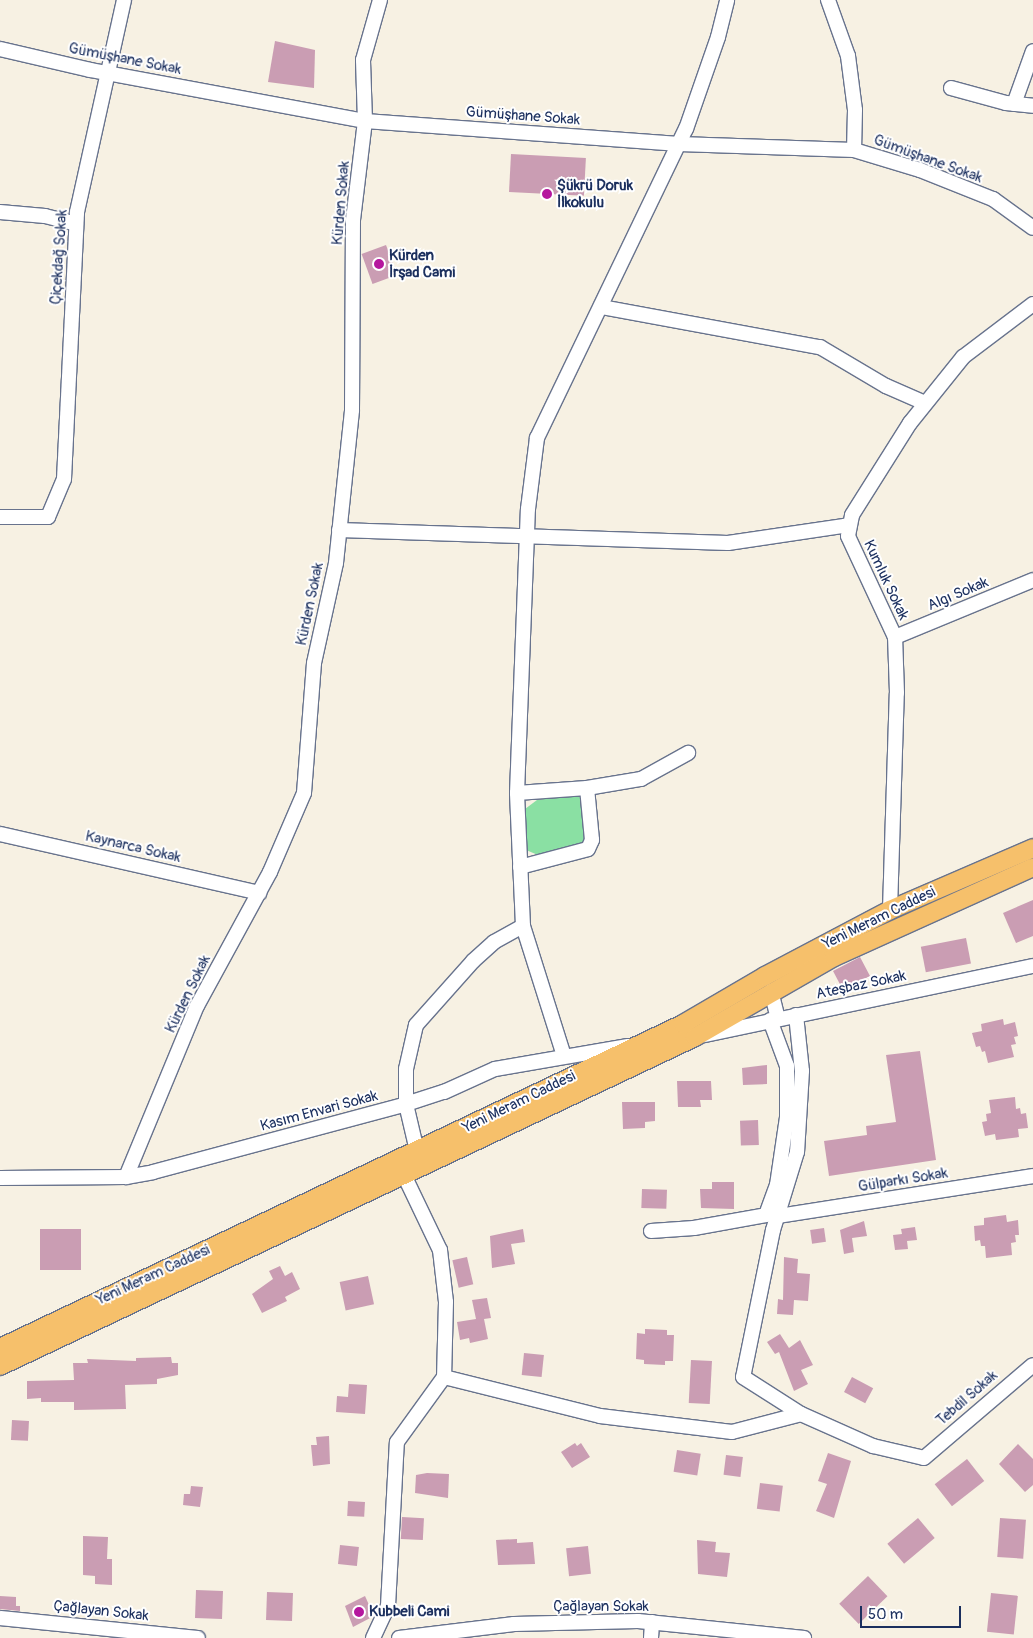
<!DOCTYPE html>
<meta charset="utf-8">
<style>
body{margin:0}
#map{position:relative;width:1033px;height:1638px;overflow:hidden;background:#f7f1e3;font-family:Pangolin,sans-serif}
div>[style]{position:absolute}
[style*='--x']{left:calc(var(--x)*1px);top:calc(var(--y)*1px);width:calc(var(--w)*1px);rotate:calc(var(--a)*1deg)}
.green>*{inset:0;background:#8ae0a3}
.building>*{inset:0;background:#ca9db3;transform-origin:0 0}
.roads{filter:drop-shadow(1px 0 #68738d) drop-shadow(-1px 0 #68738d) drop-shadow(0 1px #68738d) drop-shadow(0 -1px #68738d)}
.minor>*{height:14px;margin:-7px;padding:0 7px;transform-origin:7px;border-radius:7px;background:#fff}
.major>*{height:18px;margin:-9px;padding:0 9px;transform-origin:9px;border-radius:9px;background:#f6c06b}
.dots>*{width:14px;height:14px;translate:-50% -50%;box-sizing:border-box;border:2px solid #fff;border-radius:50%}
span{translate:-50% -50%;white-space:nowrap;text-align:center;line-height:1.15;-webkit-text-stroke:4px #fff;paint-order:stroke}
.street-label{font-size:15px;color:#1b2f5e}
.poi-label{font-size:15px;color:#1b2f5e;font-weight:700}
.left{translate:0 -50%;text-align:left}
.scale{position:absolute;left:860px;top:1606px;width:101px;height:22px;box-sizing:border-box;border:2px solid #1b2f5e;border-top:0;padding-left:6px;font-size:15px;line-height:18px;white-space:nowrap;color:#1b2f5e;-webkit-text-stroke:4px #fff;paint-order:stroke}
</style>
<div id="map">
<div class="green">
<div style="clip-path:polygon(577px 794px,584px 803px,587px 838px,581px 846px,538px 855px,526px 850px,525px 809px,537px 800px)"></div>
</div>
<div class="building">
<div style="clip-path:polygon(275px 41px,315px 50px,314px 88px,268px 82px)"></div>
<div style="left:511px;top:154px;width:75px;height:38px;rotate:3deg"></div>
<div style="left:386px;top:245px;width:32px;height:26px;rotate:70deg"></div>
<div style="clip-path:polygon(1033px 900px,1033px 936px,1016px 943px,1003px 913px)"></div>
<div style="left:966px;top:938px;width:26px;height:46px;rotate:79deg"></div>
<div style="clip-path:polygon(860px 957px,870px 976px,862px 980px,865px 984px,853px 990px,850px 986px,843px 990px,833px 971px)"></div>
<div style="clip-path:polygon(1003px 1019px,1004px 1025px,1015px 1022px,1018px 1036px,1014px 1037px,1016px 1044px,1011px 1045px,1014px 1057px,988px 1063px,985px 1051px,982px 1052px,980px 1046px,976px 1047px,972px 1033px,982px 1031px,981px 1024px)"></div>
<div style="clip-path:polygon(920px 1051px,936px 1160px,829px 1176px,824px 1141px,867px 1135px,866px 1126px,896px 1122px,886px 1055px)"></div>
<div style="clip-path:polygon(767px 1065px,767px 1084px,743px 1085px,742px 1068px)"></div>
<div style="clip-path:polygon(677px 1081px,711px 1081px,712px 1100px,700px 1100px,701px 1107px,678px 1107px)"></div>
<div style="clip-path:polygon(1015px 1097px,1016px 1109px,1020px 1108px,1021px 1114px,1026px 1113px,1028px 1128px,1018px 1129px,1019px 1137px,996px 1140px,995px 1134px,985px 1136px,982px 1122px,987px 1121px,986px 1114px,991px 1113px,989px 1100px)"></div>
<div style="clip-path:polygon(622px 1102px,655px 1102px,655px 1121px,645px 1122px,645px 1128px,623px 1129px)"></div>
<div style="left:758px;top:1120px;width:25px;height:18px;rotate:88deg"></div>
<div style="clip-path:polygon(712px 1182px,734px 1182px,734px 1209px,701px 1208px,700px 1189px,712px 1189px)"></div>
<div style="left:642px;top:1189px;width:25px;height:19px;rotate:2deg"></div>
<div style="clip-path:polygon(1006px 1215px,1007px 1222px,1018px 1220px,1019px 1235px,1015px 1235px,1016px 1242px,1011px 1243px,1012px 1255px,986px 1258px,985px 1246px,981px 1246px,980px 1240px,975px 1241px,974px 1226px,984px 1225px,984px 1218px)"></div>
<div style="clip-path:polygon(864px 1221px,867px 1236px,852px 1238px,854px 1252px,844px 1254px,840px 1230px)"></div>
<div style="clip-path:polygon(915px 1227px,917px 1240px,907px 1241px,908px 1249px,895px 1250px,893px 1235px,902px 1234px,901px 1229px)"></div>
<div style="left:824px;top:1228px;width:14px;height:14px;rotate:82deg"></div>
<div style="left:40px;top:1229px;width:41px;height:41px"></div>
<div style="clip-path:polygon(523px 1229px,525px 1242px,511px 1244px,515px 1264px,492px 1268px,490px 1236px)"></div>
<div style="left:467px;top:1257px;width:28px;height:15px;rotate:77deg"></div>
<div style="clip-path:polygon(784px 1257px,798px 1259px,797px 1273px,810px 1274px,808px 1301px,794px 1300px,793px 1315px,777px 1314px,778px 1299px,783px 1300px)"></div>
<div style="clip-path:polygon(280px 1266px,285px 1276px,292px 1272px,300px 1289px,285px 1297px,287px 1301px,262px 1313px,252px 1294px,273px 1279px,269px 1271px)"></div>
<div style="left:368px;top:1276px;width:29px;height:29px;rotate:78deg"></div>
<div style="clip-path:polygon(487px 1298px,491px 1318px,484px 1319px,488px 1339px,470px 1343px,469px 1338px,460px 1340px,457px 1322px,476px 1319px,472px 1300px)"></div>
<div style="clip-path:polygon(645px 1329px,667px 1330px,667px 1335px,674px 1335px,673px 1361px,665px 1361px,665px 1365px,644px 1364px,644px 1360px,636px 1359px,637px 1333px,645px 1334px)"></div>
<div style="clip-path:polygon(780px 1334px,789px 1348px,800px 1340px,813px 1365px,801px 1370px,808px 1384px,794px 1391px,779px 1352px,775px 1354px,767px 1342px)"></div>
<div style="left:524px;top:1353px;width:20px;height:22px;rotate:6deg"></div>
<div style="clip-path:polygon(171px 1357px,172px 1363px,178px 1363px,178px 1375px,157px 1379px,157px 1384px,125px 1385px,126px 1409px,74px 1410px,74px 1402px,41px 1402px,41px 1398px,27px 1399px,27px 1381px,74px 1380px,73px 1363px,88px 1363px,87px 1359px,136px 1361px,136px 1358px)"></div>
<div style="left:691px;top:1360px;width:21px;height:43px;rotate:3deg"></div>
<div style="left:852px;top:1377px;width:24px;height:17px;rotate:28deg"></div>
<div style="clip-path:polygon(349px 1384px,367px 1385px,365px 1414px,336px 1412px,337px 1396px,348px 1397px)"></div>
<div style="left:12px;top:1420px;width:17px;height:20px;rotate:3deg"></div>
<div style="clip-path:polygon(329px 1436px,330px 1464px,313px 1466px,311px 1445px,317px 1445px,316px 1437px)"></div>
<div style="clip-path:polygon(575px 1443px,577px 1446px,581px 1443px,590px 1457px,572px 1468px,561px 1452px)"></div>
<div style="clip-path:polygon(1018px 1444px,1033px 1459px,1033px 1485px,1025px 1492px,999px 1464px)"></div>
<div style="left:677px;top:1450px;width:24px;height:22px;rotate:9deg"></div>
<div style="clip-path:polygon(828px 1453px,851px 1461px,834px 1518px,816px 1511px,827px 1484px,818px 1481px)"></div>
<div style="left:726px;top:1455px;width:17px;height:20px;rotate:7deg"></div>
<div style="left:967px;top:1459px;width:28px;height:41px;rotate:52deg"></div>
<div style="clip-path:polygon(427px 1473px,449px 1474px,448px 1498px,415px 1493px,416px 1475px)"></div>
<div style="left:760px;top:1483px;width:23px;height:26px;rotate:7deg"></div>
<div style="clip-path:polygon(191px 1486px,203px 1487px,200px 1507px,183px 1505px,184px 1494px,190px 1494px)"></div>
<div style="left:348px;top:1501px;width:17px;height:15px;rotate:3deg"></div>
<div style="left:402px;top:1517px;width:22px;height:22px;rotate:3deg"></div>
<div style="left:918px;top:1518px;width:26px;height:40px;rotate:50deg"></div>
<div style="left:1000px;top:1518px;width:26px;height:39px;rotate:4deg"></div>
<div style="clip-path:polygon(83px 1536px,108px 1537px,107px 1559px,112px 1559px,112px 1585px,95px 1584px,95px 1576px,83px 1575px)"></div>
<div style="clip-path:polygon(517px 1539px,517px 1543px,533px 1542px,535px 1564px,498px 1565px,496px 1540px)"></div>
<div style="clip-path:polygon(697px 1540px,716px 1542px,715px 1552px,730px 1553px,727px 1577px,698px 1574px)"></div>
<div style="left:340px;top:1545px;width:19px;height:19px;rotate:6deg"></div>
<div style="left:588px;top:1546px;width:28px;height:22px;rotate:84deg"></div>
<div style="left:868px;top:1576px;width:28px;height:40px;rotate:46deg"></div>
<div style="left:196px;top:1590px;width:27px;height:28px;rotate:2deg"></div>
<div style="left:267px;top:1592px;width:26px;height:28px;rotate:2deg"></div>
<div style="left:991px;top:1593px;width:27px;height:39px;rotate:6deg"></div>
<div style="clip-path:polygon(0 1596px,16px 1597px,16px 1606px,20px 1606px,20px 1611px,0 1609px)"></div>
<div style="clip-path:polygon(365px 1596px,374px 1616px,353px 1627px,345px 1606px)"></div>
</div>
<div class="roads">
<div class="minor">
<div style="--x:828;--y:0;--w:59;--a:70.3"></div>
<div style="--x:848;--y:56;--w:54;--a:82.6"></div>
<div style="--x:855;--y:110;--w:40;--a:91.4"></div>
<div style="--x:0;--y:49;--w:92;--a:13.1"></div>
<div style="--x:90;--y:70;--w:280;--a:10.5"></div>
<div style="--x:365;--y:121;--w:315;--a:4.2"></div>
<div style="--x:679;--y:144;--w:175;--a:2"></div>
<div style="--x:854;--y:150;--w:69;--a:16.9"></div>
<div style="--x:920;--y:170;--w:79;--a:21.7"></div>
<div style="--x:993;--y:199;--w:49;--a:35.9"></div>
<div style="--x:951;--y:88;--w:57;--a:15.3"></div>
<div style="--x:1006;--y:103;--w:27;--a:6"></div>
<div style="--x:1014;--y:104;--w:56;--a:-70.3"></div>
<div style="--x:0;--y:212;--w:45;--a:5.1"></div>
<div style="--x:45;--y:216;--w:32;--a:14"></div>
<div style="--x:601;--y:307;--w:223;--a:10.4"></div>
<div style="--x:820;--y:347;--w:77;--a:30.6"></div>
<div style="--x:886;--y:386;--w:43;--a:23.6"></div>
<div style="--x:0;--y:517;--w:48;--a:0"></div>
<div style="--x:48;--y:517;--w:41;--a:-67.2"></div>
<div style="--x:64;--y:479;--w:267;--a:-87.2"></div>
<div style="--x:77;--y:212;--w:217;--a:-77.5"></div>
<div style="--x:339;--y:530;--w:389;--a:1.9"></div>
<div style="--x:728;--y:543;--w:123;--a:-8.4"></div>
<div style="--x:895;--y:637;--w:149;--a:-22.4"></div>
<div style="--x:517;--y:793;--w:70;--a:-4.1"></div>
<div style="--x:587;--y:788;--w:55;--a:-9.5"></div>
<div style="--x:641;--y:779;--w:54;--a:-29"></div>
<div style="--x:0;--y:834;--w:266;--a:12.8"></div>
<div style="--x:520;--y:867;--w:70;--a:-14.8"></div>
<div style="--x:588;--y:849;--w:10;--a:-66"></div>
<div style="--x:592;--y:840;--w:52;--a:-95.5"></div>
<div style="--x:890;--y:910;--w:217;--a:-88.2"></div>
<div style="--x:897;--y:693;--w:56;--a:-92"></div>
<div style="--x:895;--y:637;--w:111;--a:-115"></div>
<div style="--x:848;--y:536;--w:21;--a:-79"></div>
<div style="--x:852;--y:515;--w:109;--a:-57.8"></div>
<div style="--x:910;--y:423;--w:85;--a:-51.2"></div>
<div style="--x:963;--y:357;--w:88;--a:-37.1"></div>
<div style="--x:771;--y:991;--w:29;--a:76"></div>
<div style="--x:796;--y:1015;--w:56;--a:83.9"></div>
<div style="--x:802;--y:1071;--w:81;--a:93.5"></div>
<div style="--x:797;--y:1152;--w:82;--a:107.1"></div>
<div style="--x:773;--y:1230;--w:150;--a:101.5"></div>
<div style="--x:743;--y:1377;--w:69;--a:32.5"></div>
<div style="--x:705;--y:1035;--w:335;--a:-11.9"></div>
<div style="--x:564;--y:1056;--w:136;--a:-107.5"></div>
<div style="--x:523;--y:926;--w:133;--a:-92.6"></div>
<div style="--x:517;--y:793;--w:284;--a:-87.8"></div>
<div style="--x:528;--y:509;--w:72;--a:-82.8"></div>
<div style="--x:537;--y:438;--w:343;--a:-64.3"></div>
<div style="--x:686;--y:129;--w:97;--a:-70.8"></div>
<div style="--x:718;--y:37;--w:38;--a:-76"></div>
<div style="--x:417;--y:1151;--w:48;--a:-103.2"></div>
<div style="--x:406;--y:1104;--w:35;--a:-90"></div>
<div style="--x:406;--y:1069;--w:45;--a:-77.2"></div>
<div style="--x:416;--y:1025;--w:86;--a:-48.3"></div>
<div style="--x:473;--y:961;--w:28;--a:-42"></div>
<div style="--x:494;--y:942;--w:33;--a:-29"></div>
<div style="--x:404;--y:1175;--w:83;--a:64.4"></div>
<div style="--x:440;--y:1250;--w:52;--a:83.4"></div>
<div style="--x:446;--y:1302;--w:75;--a:91.5"></div>
<div style="--x:126;--y:1177;--w:185;--a:-67.5"></div>
<div style="--x:197;--y:1006;--w:153;--a:-61.4"></div>
<div style="--x:270;--y:872;--w:86;--a:-66.7"></div>
<div style="--x:304;--y:793;--w:130;--a:-85.6"></div>
<div style="--x:314;--y:663;--w:102;--a:-77.6"></div>
<div style="--x:336;--y:563;--w:154;--a:-84"></div>
<div style="--x:352;--y:410;--w:190;--a:-89.7"></div>
<div style="--x:353;--y:220;--w:100;--a:-83.1"></div>
<div style="--x:365;--y:121;--w:61;--a:-91.9"></div>
<div style="--x:363;--y:60;--w:62;--a:-74.2"></div>
<div style="--x:0;--y:1178;--w:126;--a:-0.5"></div>
<div style="--x:126;--y:1177;--w:27;--a:-10"></div>
<div style="--x:153;--y:1172;--w:262;--a:-15"></div>
<div style="--x:406;--y:1104;--w:40;--a:-18"></div>
<div style="--x:444;--y:1092;--w:56;--a:-24.3"></div>
<div style="--x:495;--y:1069;--w:135;--a:-9.8"></div>
<div style="--x:778;--y:1216;--w:258;--a:-8.9"></div>
<div style="--x:651;--y:1231;--w:43;--a:-4"></div>
<div style="--x:694;--y:1228;--w:73;--a:-10.2"></div>
<div style="--x:766;--y:1215;--w:32;--a:-70"></div>
<div style="--x:777;--y:1185;--w:69;--a:-81.6"></div>
<div style="--x:787;--y:1117;--w:51;--a:-90"></div>
<div style="--x:787;--y:1066;--w:49;--a:-110.3"></div>
<div style="--x:0;--y:1618;--w:199;--a:5.8"></div>
<div style="--x:373;--y:1638;--w:35;--a:-65"></div>
<div style="--x:388;--y:1606;--w:164;--a:-86.9"></div>
<div style="--x:397;--y:1442;--w:80;--a:-54.1"></div>
<div style="--x:444;--y:1377;--w:161;--a:14"></div>
<div style="--x:600;--y:1416;--w:133;--a:6.9"></div>
<div style="--x:732;--y:1432;--w:71;--a:-14.6"></div>
<div style="--x:801;--y:1414;--w:79;--a:24"></div>
<div style="--x:873;--y:1446;--w:52;--a:13.2"></div>
<div style="--x:924;--y:1458;--w:143;--a:-40.5"></div>
<div style="--x:399;--y:1638;--w:116;--a:-6.9"></div>
<div style="--x:514;--y:1624;--w:124;--a:-1.4"></div>
<div style="--x:638;--y:1621;--w:167;--a:5.8"></div>
<div style="--x:651;--y:1638;--w:16;--a:-86"></div>
</div>
<div class="major">
<div style="--x:0;--y:1348;--w:756;--a:-25.38"></div>
<div style="--x:683;--y:1024;--w:95;--a:-30.3"></div>
<div style="--x:765;--y:976;--w:141;--a:-27.8"></div>
<div style="--x:890;--y:910;--w:156;--a:-23.4"></div>
<div style="--x:0;--y:1366;--w:769;--a:-25.33"></div>
<div style="--x:695;--y:1037;--w:160;--a:-29.9"></div>
<div style="--x:834;--y:957;--w:218;--a:-24.3"></div>
</div>
</div>
<div class="dots">
<div style="left:547px;top:194px;background:#b5179e"></div>
<div style="left:379px;top:264px;background:#b5179e"></div>
<div style="left:359px;top:1612px;background:#b5179e"></div>
</div>
<div class="street-label">
<span style="left:125px;top:59px;rotate:11deg">Gümüşhane Sokak</span>
<span style="left:523px;top:116px;rotate:4deg">Gümüşhane Sokak</span>
<span style="left:928px;top:159px;rotate:20deg">Gümüşhane Sokak</span>
<span style="left:341px;top:203px;rotate:-85deg">Kürden Sokak</span>
<span style="left:59px;top:257px;rotate:-86deg">Çiçekdağ Sokak</span>
<span style="left:886px;top:580px;rotate:65deg">Kumluk Sokak</span>
<span style="left:958px;top:594px;rotate:-23deg">Algı Sokak</span>
<span style="left:310px;top:604px;rotate:-78deg">Kürden Sokak</span>
<span style="left:133px;top:847px;rotate:13deg">Kaynarca Sokak</span>
<span style="left:879px;top:918px;rotate:-26deg">Yeni Meram Caddesi</span>
<span style="left:861px;top:985px;rotate:-12deg">Ateşbaz Sokak</span>
<span style="left:188px;top:994px;rotate:-64deg">Kürden Sokak</span>
<span style="left:519px;top:1102px;rotate:-26deg">Yeni Meram Caddesi</span>
<span style="left:319px;top:1111px;rotate:-15deg">Kasım Envari Sokak</span>
<span style="left:903px;top:1180px;rotate:-9deg">Gülparkı Sokak</span>
<span style="left:153px;top:1275px;rotate:-25deg">Yeni Meram Caddesi</span>
<span style="left:967px;top:1398px;rotate:-41deg">Tebdil Sokak</span>
<span style="left:601px;top:1607px">Çağlayan Sokak</span>
<span style="left:101px;top:1611px;rotate:6deg">Çağlayan Sokak</span>
</div>
<div class="poi-label">
<span class="left" style="left:557px;top:194px">Şükrü Doruk<br>İlkokulu</span>
<span class="left" style="left:389px;top:264px">Kürden<br>İrşad Cami</span>
<span class="left" style="left:369px;top:1612px">Kubbeli Cami</span>
</div>
<div class="scale">50 m</div>
</div>
